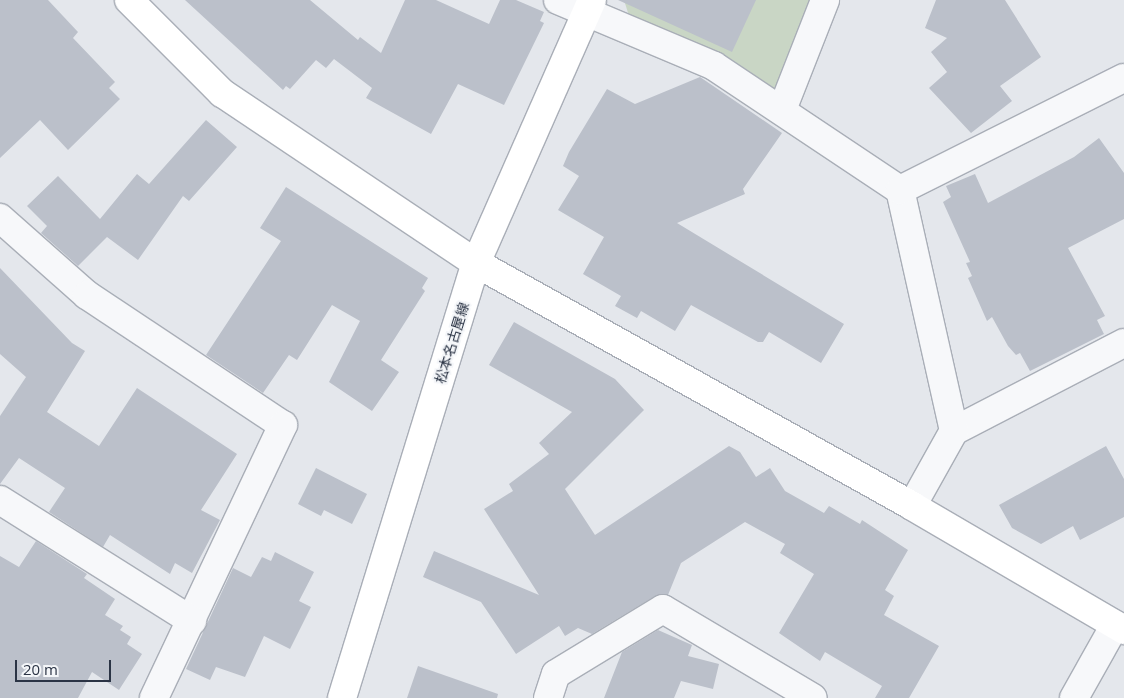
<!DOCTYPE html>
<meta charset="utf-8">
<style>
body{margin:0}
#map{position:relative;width:1124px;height:698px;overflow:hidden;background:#e4e7ec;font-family:"Open Sans","Noto Sans JP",sans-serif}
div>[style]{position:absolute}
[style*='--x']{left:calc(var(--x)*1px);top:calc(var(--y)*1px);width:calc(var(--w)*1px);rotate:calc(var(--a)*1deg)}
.green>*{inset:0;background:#c9d6c5}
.building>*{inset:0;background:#bbc0ca}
.roads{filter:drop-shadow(1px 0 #a9aeb7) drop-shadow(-1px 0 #a9aeb7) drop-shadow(0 1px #a9aeb7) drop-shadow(0 -1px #a9aeb7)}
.street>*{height:28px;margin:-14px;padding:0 14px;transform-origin:14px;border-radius:14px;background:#f7f8fa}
.secondary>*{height:28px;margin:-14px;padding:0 14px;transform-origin:14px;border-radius:14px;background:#fff}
span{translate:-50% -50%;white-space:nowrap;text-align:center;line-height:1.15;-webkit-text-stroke:4px #f4f6f9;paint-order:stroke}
.street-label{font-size:14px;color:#2b3445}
.scale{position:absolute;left:15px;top:660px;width:96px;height:22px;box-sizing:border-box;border:2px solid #2b3445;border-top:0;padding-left:6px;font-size:15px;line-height:18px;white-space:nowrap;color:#2b3445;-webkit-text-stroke:4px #f4f6f9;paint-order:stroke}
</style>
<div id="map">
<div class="green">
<div style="clip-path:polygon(624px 0,816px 0,785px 84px,771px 89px,629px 16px)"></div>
</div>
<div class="building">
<div style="clip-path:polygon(0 0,48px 0,78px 32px,73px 38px,115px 82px,109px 88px,120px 99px,68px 150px,40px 120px,0 158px)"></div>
<div style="clip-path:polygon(185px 0,310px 0,358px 40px,360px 37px,381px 53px,405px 0,436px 0,489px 24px,500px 0,516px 0,544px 12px,540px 21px,544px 23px,504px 105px,458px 84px,431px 134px,366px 98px,372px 88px,334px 59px,326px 68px,316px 60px,290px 89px,286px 86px,283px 90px)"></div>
<div style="clip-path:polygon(618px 0,756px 0,732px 52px)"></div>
<div style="clip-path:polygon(936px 0,1005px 0,1041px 57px,1000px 86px,1012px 101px,971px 133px,929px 88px,947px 72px,931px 52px,947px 38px,925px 28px)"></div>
<div style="clip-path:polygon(700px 77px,782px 133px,743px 189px,745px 194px,677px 223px,844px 324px,821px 363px,769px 332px,763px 342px,758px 342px,691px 305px,675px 331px,641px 311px,637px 318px,615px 306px,621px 296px,583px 274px,604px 237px,558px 210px,579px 176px,563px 166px,569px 152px,607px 89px,635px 104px)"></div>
<div style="clip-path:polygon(206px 120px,237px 147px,189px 201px,183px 196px,138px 260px,107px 237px,78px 266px,41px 233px,47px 226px,27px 206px,58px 176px,100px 219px,137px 174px,149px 184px)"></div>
<div style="clip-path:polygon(1099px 138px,1124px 173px,1124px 219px,1068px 248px,1105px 316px,1097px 320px,1104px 334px,1030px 371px,1020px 353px,1016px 355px,1008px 346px,992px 317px,987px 321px,968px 278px,972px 276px,966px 263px,970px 262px,943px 202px,951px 197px,946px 186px,975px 174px,988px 203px,1074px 157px)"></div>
<div style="clip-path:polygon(286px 187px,428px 278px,422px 288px,425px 291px,381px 360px,399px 372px,372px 411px,329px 382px,360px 321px,332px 305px,297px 360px,289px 355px,263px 393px,206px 355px,281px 241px,260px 228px)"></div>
<div style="clip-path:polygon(0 268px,72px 343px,85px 351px,47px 412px,99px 446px,137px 388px,237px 454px,201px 510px,220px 520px,192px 573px,175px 563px,170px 574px,110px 535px,103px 547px,49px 512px,65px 488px,19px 458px,0 484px,0 416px,26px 377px,0 354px)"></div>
<div style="clip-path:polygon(514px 322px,615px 379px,644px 410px,565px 489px,595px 535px,729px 446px,740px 452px,756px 477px,770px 468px,785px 491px,824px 513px,829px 506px,860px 524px,862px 520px,908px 550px,885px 590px,894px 596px,884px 615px,939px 646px,909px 698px,875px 698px,882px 686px,825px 652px,820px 661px,779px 633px,814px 574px,780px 553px,785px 544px,745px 522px,681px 563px,668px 595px,655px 596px,592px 634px,578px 628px,565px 636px,559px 626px,516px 654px,481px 602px,423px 577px,434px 551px,539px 595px,484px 509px,513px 491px,509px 484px,549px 454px,539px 443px,572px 412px,489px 365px)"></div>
<div style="clip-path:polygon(1106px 446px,1124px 479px,1124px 517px,1080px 540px,1073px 526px,1041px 544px,1012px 528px,999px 505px)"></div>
<div style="clip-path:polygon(316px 468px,367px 494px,352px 524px,324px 510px,321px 516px,298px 504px)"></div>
<div style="clip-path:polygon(36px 541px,87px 574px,84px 578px,115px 599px,105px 615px,123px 626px,120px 630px,131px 637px,127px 644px,142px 654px,119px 690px,92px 672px,78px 698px,0 698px,0 556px,19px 567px)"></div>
<div style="clip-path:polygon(275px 552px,314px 572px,299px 601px,311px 607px,290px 649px,264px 636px,245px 677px,216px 667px,210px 680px,186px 669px,233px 568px,251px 577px,262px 557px,271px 561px)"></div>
<div style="clip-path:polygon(658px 630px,692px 645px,688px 656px,719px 664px,713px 689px,681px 681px,674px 698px,604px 698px,622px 652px)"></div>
<div style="clip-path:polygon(418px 666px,498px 694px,497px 698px,407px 698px)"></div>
</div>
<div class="roads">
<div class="street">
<div style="--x:558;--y:0;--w:169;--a:22.9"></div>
<div style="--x:714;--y:66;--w:224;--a:33.7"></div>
<div style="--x:782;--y:110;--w:118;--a:-68.6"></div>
<div style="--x:0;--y:218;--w:116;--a:41.5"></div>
<div style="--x:87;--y:295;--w:235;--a:33.6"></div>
<div style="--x:283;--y:425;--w:302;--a:115.3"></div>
<div style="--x:954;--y:431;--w:191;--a:-27.4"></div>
<div style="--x:0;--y:500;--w:227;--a:32.2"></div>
<div style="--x:912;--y:506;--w:86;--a:-60.8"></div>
<div style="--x:954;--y:431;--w:247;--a:-102.6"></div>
<div style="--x:900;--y:190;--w:250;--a:-26.6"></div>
<div style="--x:548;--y:698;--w:25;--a:-72"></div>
<div style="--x:556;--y:674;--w:125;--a:-31.3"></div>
<div style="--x:663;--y:609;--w:174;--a:30.7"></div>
<div style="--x:1074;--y:698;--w:84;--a:-60.7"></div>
</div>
<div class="secondary">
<div style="--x:129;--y:0;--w:132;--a:45"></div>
<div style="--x:222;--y:93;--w:306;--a:33.8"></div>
<div style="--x:476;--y:263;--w:499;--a:29.1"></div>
<div style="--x:912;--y:506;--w:246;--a:30.3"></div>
<div style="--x:342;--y:698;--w:455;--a:-72.9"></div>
<div style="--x:476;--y:263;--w:287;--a:-66.2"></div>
</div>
</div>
<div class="street-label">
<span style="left:452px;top:343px;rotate:-73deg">松本名古屋線</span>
</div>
<div class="scale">20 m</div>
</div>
